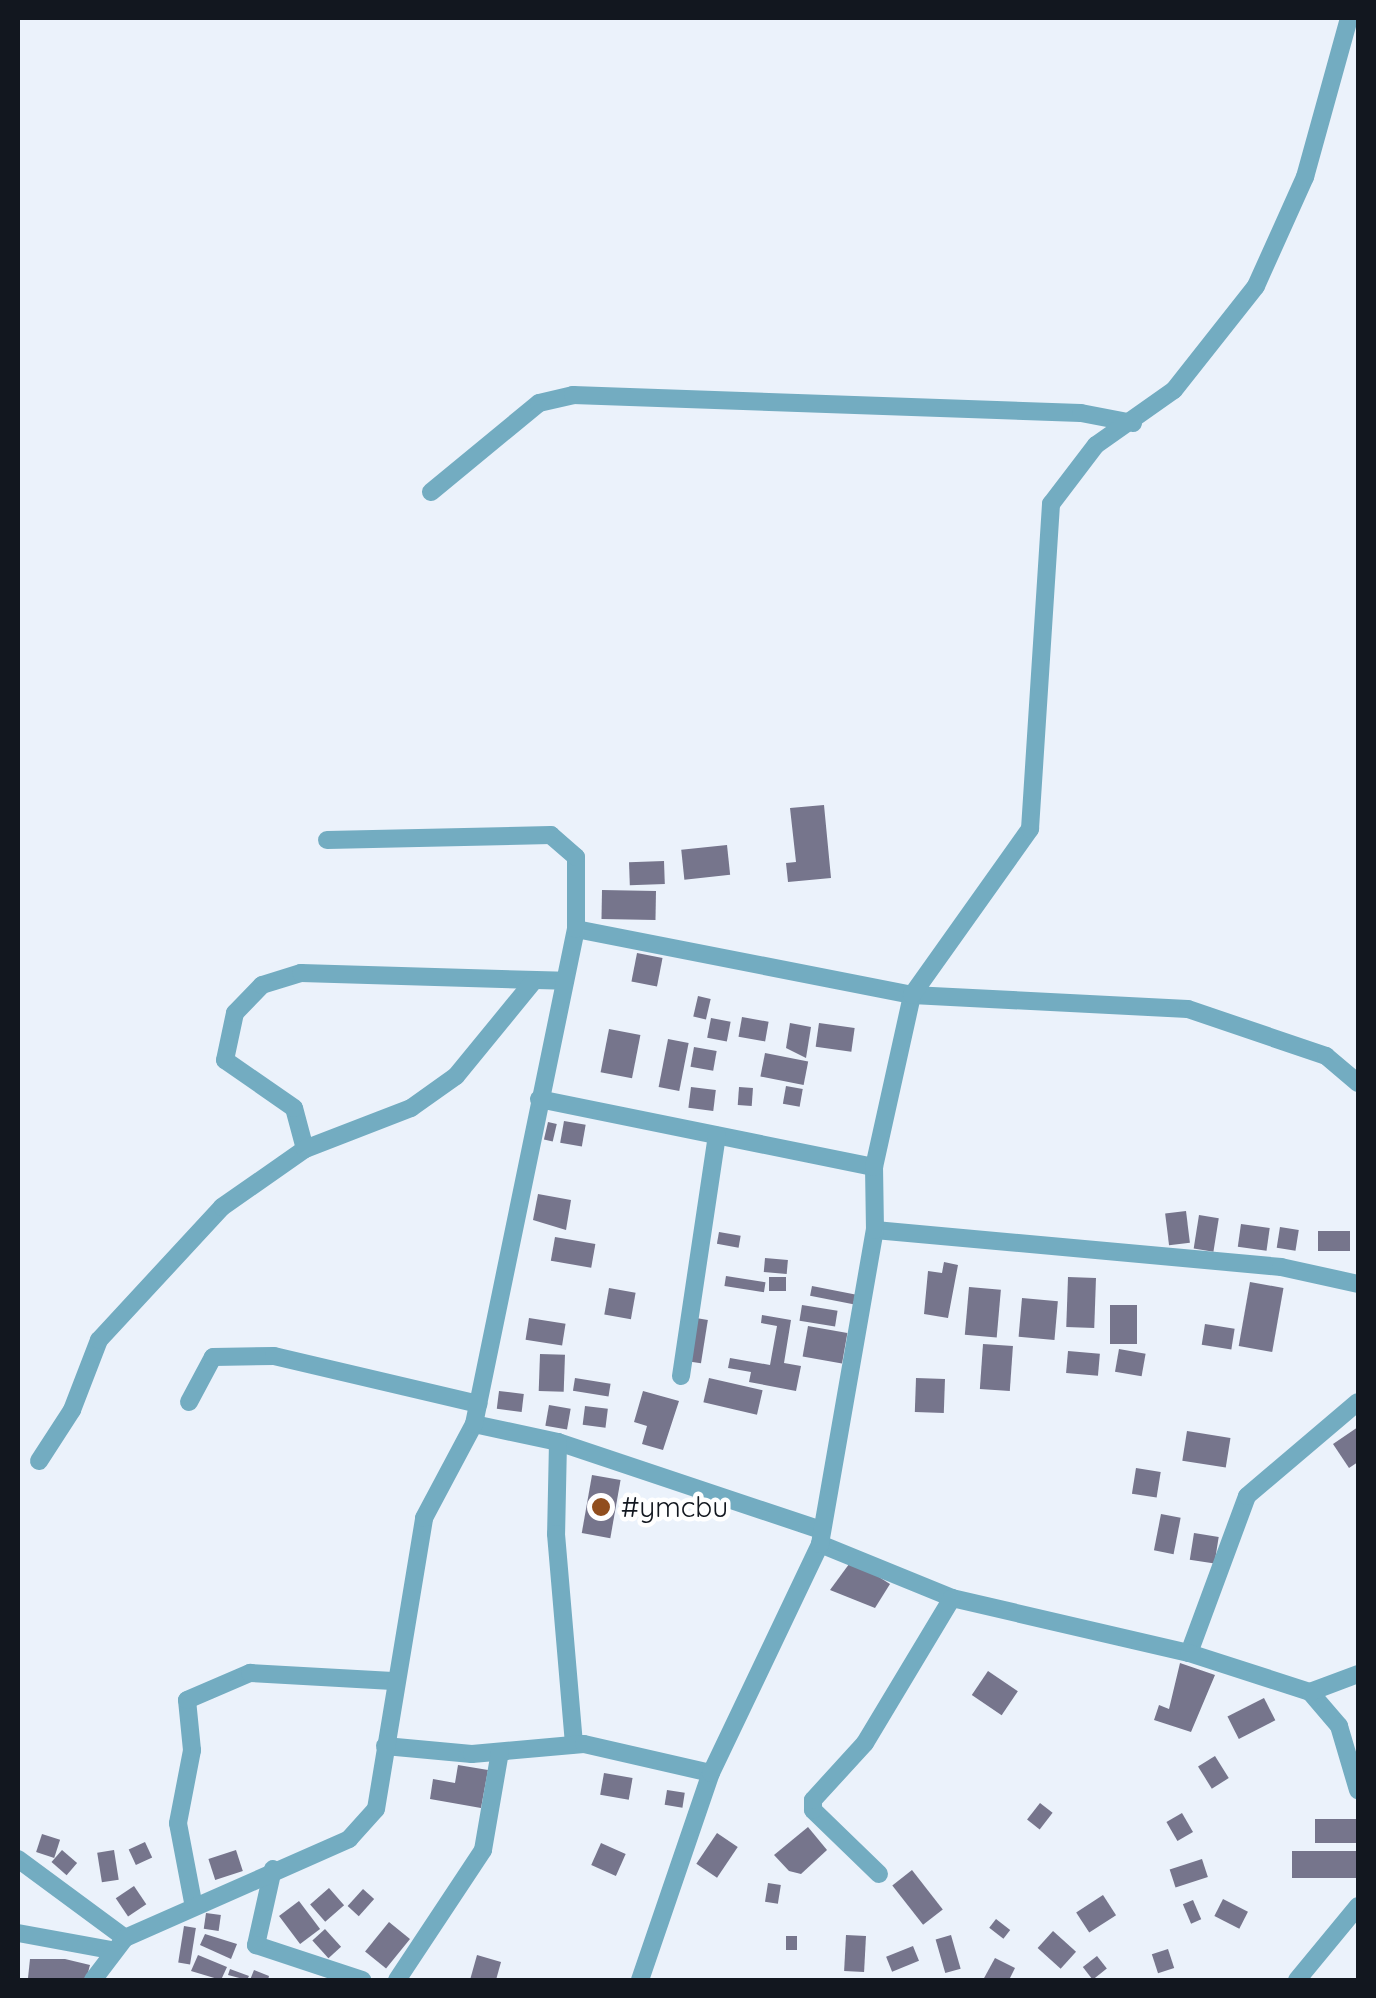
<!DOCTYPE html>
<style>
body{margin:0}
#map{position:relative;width:1376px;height:1998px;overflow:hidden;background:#ebf2fb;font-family:Quicksand,sans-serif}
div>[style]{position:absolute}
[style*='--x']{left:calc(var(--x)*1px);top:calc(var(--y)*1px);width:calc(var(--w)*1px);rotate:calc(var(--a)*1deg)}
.building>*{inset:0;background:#76758c;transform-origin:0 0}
.minor>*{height:18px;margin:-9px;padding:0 9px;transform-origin:9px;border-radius:9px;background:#73acc1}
.dots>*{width:28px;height:28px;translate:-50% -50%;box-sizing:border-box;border:5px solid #fff;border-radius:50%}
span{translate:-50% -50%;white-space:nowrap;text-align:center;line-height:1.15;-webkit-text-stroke:9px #fff;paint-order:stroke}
.poi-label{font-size:28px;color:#12171f}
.left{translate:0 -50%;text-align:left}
.frame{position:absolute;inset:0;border:20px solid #12171f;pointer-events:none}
</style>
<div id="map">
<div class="building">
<div style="clip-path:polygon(824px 805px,831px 878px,788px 882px,786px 863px,796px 862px,790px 808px)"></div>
<div style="left:727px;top:845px;width:30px;height:46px;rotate:84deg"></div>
<div style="left:664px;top:861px;width:23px;height:35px;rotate:88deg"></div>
<div style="left:602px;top:890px;width:54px;height:29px;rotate:1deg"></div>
<div style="left:637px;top:953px;width:26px;height:29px;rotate:11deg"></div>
<div style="left:698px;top:996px;width:13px;height:21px;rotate:13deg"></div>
<div style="left:742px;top:1017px;width:27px;height:20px;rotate:10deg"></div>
<div style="left:711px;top:1018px;width:20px;height:20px;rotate:11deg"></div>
<div style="clip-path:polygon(790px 1023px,811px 1027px,806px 1058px,786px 1048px)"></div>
<div style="left:819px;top:1023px;width:36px;height:24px;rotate:8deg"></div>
<div style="left:609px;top:1029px;width:32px;height:44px;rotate:11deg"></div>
<div style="left:668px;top:1039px;width:21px;height:49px;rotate:11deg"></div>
<div style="left:694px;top:1047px;width:23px;height:20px;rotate:10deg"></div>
<div style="left:765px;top:1053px;width:44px;height:24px;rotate:11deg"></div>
<div style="left:786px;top:1086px;width:17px;height:18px;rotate:10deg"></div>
<div style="left:691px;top:1087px;width:25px;height:21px;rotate:7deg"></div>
<div style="left:739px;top:1087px;width:14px;height:18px;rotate:4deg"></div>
<div style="left:564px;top:1121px;width:22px;height:22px;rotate:10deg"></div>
<div style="left:548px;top:1122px;width:9px;height:18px;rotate:13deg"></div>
<div style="clip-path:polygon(538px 1194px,571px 1200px,566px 1230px,533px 1220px)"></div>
<div style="left:1186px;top:1211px;width:32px;height:21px;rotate:83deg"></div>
<div style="left:1199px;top:1215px;width:20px;height:34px;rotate:9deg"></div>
<div style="left:1241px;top:1224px;width:29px;height:23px;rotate:8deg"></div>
<div style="left:1280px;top:1227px;width:19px;height:21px;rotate:9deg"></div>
<div style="left:1318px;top:1231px;width:32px;height:20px"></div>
<div style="left:719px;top:1232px;width:22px;height:12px;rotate:10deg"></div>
<div style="left:555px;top:1237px;width:41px;height:24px;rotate:10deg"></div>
<div style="left:765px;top:1258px;width:23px;height:14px;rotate:5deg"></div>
<div style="clip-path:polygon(944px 1262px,958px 1265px,948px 1318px,924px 1314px,928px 1271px,942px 1273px)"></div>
<div style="left:726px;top:1276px;width:40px;height:10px;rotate:9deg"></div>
<div style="left:769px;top:1277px;width:17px;height:14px"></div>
<div style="left:1068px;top:1277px;width:28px;height:50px;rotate:2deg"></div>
<div style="left:1250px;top:1282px;width:34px;height:65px;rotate:10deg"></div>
<div style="left:812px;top:1286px;width:44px;height:10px;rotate:11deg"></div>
<div style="left:969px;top:1287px;width:32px;height:48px;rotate:5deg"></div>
<div style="left:609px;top:1288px;width:27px;height:27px;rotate:10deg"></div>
<div style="left:1022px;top:1298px;width:36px;height:39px;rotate:5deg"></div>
<div style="left:802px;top:1305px;width:36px;height:16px;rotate:9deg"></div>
<div style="left:1110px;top:1305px;width:27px;height:39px"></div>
<div style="clip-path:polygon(762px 1315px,791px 1320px,784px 1363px,801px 1366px,796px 1391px,749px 1382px,751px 1372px,728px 1368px,730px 1358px,770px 1365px,777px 1326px,761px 1323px)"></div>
<div style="left:529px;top:1318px;width:37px;height:22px;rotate:9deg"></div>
<div style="left:696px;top:1318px;width:12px;height:44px;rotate:9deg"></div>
<div style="left:1205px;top:1324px;width:30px;height:21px;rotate:9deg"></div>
<div style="left:808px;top:1326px;width:40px;height:31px;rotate:10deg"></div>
<div style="left:983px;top:1344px;width:30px;height:45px;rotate:4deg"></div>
<div style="left:1119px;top:1349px;width:27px;height:23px;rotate:10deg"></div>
<div style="left:1068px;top:1351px;width:32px;height:22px;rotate:5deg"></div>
<div style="left:540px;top:1354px;width:25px;height:37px;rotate:2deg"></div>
<div style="left:575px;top:1378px;width:36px;height:13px;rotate:9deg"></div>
<div style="left:709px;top:1378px;width:55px;height:25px;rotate:13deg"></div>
<div style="left:916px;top:1378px;width:29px;height:34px;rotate:2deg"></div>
<div style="left:499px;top:1391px;width:25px;height:18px;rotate:7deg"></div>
<div style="clip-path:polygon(643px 1391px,679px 1401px,663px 1450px,642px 1444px,647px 1426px,634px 1422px)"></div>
<div style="left:549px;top:1405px;width:22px;height:21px;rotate:10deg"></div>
<div style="left:585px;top:1406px;width:23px;height:19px;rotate:7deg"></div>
<div style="clip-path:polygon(1358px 1427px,1358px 1462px,1349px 1468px,1333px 1444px)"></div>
<div style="left:1187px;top:1431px;width:44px;height:30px;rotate:9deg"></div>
<div style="left:1136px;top:1468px;width:25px;height:26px;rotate:9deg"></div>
<div style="left:592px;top:1475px;width:29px;height:59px;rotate:10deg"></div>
<div style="left:1161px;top:1514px;width:20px;height:37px;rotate:11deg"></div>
<div style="left:1194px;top:1533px;width:25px;height:27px;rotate:9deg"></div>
<div style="clip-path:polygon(852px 1560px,890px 1584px,875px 1608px,830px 1590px)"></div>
<div style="clip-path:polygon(1180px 1663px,1215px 1675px,1191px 1732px,1154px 1720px,1159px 1705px,1169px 1709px)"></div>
<div style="left:988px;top:1671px;width:36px;height:29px;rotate:34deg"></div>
<div style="left:1264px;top:1698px;width:25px;height:41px;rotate:63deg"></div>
<div style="left:1215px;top:1756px;width:26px;height:20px;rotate:58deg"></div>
<div style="clip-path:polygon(458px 1765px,488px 1770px,481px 1808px,430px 1799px,433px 1779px,455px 1783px)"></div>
<div style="left:604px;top:1773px;width:29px;height:22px;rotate:10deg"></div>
<div style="left:667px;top:1790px;width:18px;height:15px;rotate:9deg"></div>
<div style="left:1040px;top:1803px;width:16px;height:21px;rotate:38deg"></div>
<div style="left:1182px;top:1813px;width:22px;height:18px;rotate:60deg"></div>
<div style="left:1358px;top:1819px;width:24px;height:43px;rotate:90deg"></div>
<div style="clip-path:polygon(808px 1827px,827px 1850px,801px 1874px,789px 1871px,774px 1855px)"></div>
<div style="left:717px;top:1833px;width:25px;height:37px;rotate:34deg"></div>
<div style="left:42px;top:1834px;width:19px;height:19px;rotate:18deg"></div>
<div style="left:145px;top:1842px;width:17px;height:18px;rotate:65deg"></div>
<div style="left:601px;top:1843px;width:27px;height:24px;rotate:24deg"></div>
<div style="left:62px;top:1850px;width:20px;height:16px;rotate:41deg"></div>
<div style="left:114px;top:1850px;width:30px;height:17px;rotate:81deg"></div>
<div style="left:236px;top:1850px;width:22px;height:29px;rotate:72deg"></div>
<div style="left:1358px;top:1851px;width:27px;height:66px;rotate:90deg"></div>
<div style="left:1202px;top:1859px;width:19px;height:34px;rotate:72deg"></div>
<div style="left:912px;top:1870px;width:50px;height:25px;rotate:52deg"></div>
<div style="left:768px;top:1883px;width:13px;height:19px;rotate:9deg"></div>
<div style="left:134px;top:1886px;width:22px;height:22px;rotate:56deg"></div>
<div style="left:329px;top:1888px;width:23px;height:25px;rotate:49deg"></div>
<div style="left:363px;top:1889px;width:15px;height:23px;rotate:42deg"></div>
<div style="left:1103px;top:1895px;width:24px;height:32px;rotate:57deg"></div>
<div style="left:1223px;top:1899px;width:28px;height:19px;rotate:27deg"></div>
<div style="left:1193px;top:1900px;width:21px;height:11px;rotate:67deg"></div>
<div style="left:299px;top:1901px;width:35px;height:25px;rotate:53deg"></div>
<div style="left:206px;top:1913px;width:15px;height:16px;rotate:8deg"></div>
<div style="left:996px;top:1919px;width:18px;height:11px;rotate:38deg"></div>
<div style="left:389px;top:1922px;width:27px;height:38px;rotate:39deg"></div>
<div style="left:184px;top:1926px;width:12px;height:37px;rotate:9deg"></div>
<div style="left:325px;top:1929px;width:24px;height:17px;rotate:48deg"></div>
<div style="left:1053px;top:1931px;width:31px;height:23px;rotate:42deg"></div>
<div style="clip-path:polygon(205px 1934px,237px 1944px,231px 1959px,200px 1945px)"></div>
<div style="left:846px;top:1935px;width:20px;height:36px;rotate:3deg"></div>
<div style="left:951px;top:1935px;width:35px;height:16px;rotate:74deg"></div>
<div style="left:786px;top:1936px;width:11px;height:14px"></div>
<div style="left:913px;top:1946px;width:16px;height:29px;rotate:68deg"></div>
<div style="left:1168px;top:1949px;width:20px;height:17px;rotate:72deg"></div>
<div style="clip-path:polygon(198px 1955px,227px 1967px,221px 1980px,191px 1971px)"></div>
<div style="clip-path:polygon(477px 1955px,501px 1962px,496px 1980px,470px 1980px)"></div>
<div style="left:1097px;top:1956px;width:16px;height:18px;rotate:52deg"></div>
<div style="clip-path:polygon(995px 1958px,1015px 1968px,1009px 1980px,983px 1980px)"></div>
<div style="clip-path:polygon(30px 1959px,65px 1959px,90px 1965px,86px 1980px,51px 1980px,28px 1978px)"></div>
<div style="clip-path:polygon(230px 1969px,249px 1976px,247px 1980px,228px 1975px)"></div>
<div style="clip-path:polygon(254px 1970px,269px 1976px,268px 1980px,250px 1980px)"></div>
</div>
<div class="minor">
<div style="--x:431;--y:492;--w:140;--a:-39.5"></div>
<div style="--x:539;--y:403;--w:35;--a:-13"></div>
<div style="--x:573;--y:395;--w:508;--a:2.03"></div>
<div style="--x:1081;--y:413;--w:53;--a:10.9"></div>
<div style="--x:576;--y:929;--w:342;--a:11.1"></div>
<div style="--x:912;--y:995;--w:276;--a:2.9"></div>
<div style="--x:1188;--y:1009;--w:146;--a:18.8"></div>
<div style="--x:1326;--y:1056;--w:42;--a:40.2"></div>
<div style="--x:539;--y:1099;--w:342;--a:11.5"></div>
<div style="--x:305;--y:1149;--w:42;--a:-105"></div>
<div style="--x:294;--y:1108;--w:84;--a:-145.2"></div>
<div style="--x:225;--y:1060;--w:48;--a:-78"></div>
<div style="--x:235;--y:1013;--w:39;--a:-46"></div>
<div style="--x:262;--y:985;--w:41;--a:-17.1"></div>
<div style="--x:301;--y:973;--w:264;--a:1.7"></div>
<div style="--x:875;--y:1230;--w:408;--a:5.2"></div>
<div style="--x:1281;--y:1267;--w:79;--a:12.4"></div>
<div style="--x:681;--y:1376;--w:243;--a:-81.5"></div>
<div style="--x:189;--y:1402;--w:51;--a:-61.9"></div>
<div style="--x:213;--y:1357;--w:61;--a:-0.9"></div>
<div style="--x:274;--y:1356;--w:210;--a:13.2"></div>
<div style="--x:474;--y:1424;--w:86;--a:12.1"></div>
<div style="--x:558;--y:1442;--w:277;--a:18.5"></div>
<div style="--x:558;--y:1442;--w:92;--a:91.2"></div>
<div style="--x:556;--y:1534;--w:211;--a:85.1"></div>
<div style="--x:39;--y:1461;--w:61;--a:-57.1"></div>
<div style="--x:72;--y:1410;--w:75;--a:-68.9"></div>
<div style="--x:99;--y:1340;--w:181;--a:-47.2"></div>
<div style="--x:222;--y:1207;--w:101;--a:-34.9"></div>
<div style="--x:305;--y:1149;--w:114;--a:-21.1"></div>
<div style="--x:411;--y:1108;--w:55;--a:-35.4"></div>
<div style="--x:456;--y:1076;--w:122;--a:-50.7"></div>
<div style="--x:820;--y:1544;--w:143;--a:22.2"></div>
<div style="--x:952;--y:1598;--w:243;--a:13.1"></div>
<div style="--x:1189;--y:1653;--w:167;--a:-69.7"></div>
<div style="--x:1247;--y:1496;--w:145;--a:-40.3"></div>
<div style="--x:1189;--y:1653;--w:127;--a:17.9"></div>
<div style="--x:1310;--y:1692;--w:45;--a:49.5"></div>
<div style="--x:1339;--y:1726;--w:67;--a:73.5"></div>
<div style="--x:1310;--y:1692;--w:51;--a:-20.6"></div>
<div style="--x:385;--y:1746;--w:87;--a:5.3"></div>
<div style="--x:472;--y:1754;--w:112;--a:-5.1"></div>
<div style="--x:584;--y:1744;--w:130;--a:12.9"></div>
<div style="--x:18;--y:1859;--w:133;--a:36.4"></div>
<div style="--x:273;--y:1869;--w:78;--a:102.6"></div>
<div style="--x:256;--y:1945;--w:112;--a:18.3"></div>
<div style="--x:879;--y:1874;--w:92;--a:-135.9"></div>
<div style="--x:813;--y:1810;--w:10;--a:-90"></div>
<div style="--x:813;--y:1800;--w:77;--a:-47.6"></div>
<div style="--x:865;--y:1743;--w:169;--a:-59"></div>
<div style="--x:193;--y:1902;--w:80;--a:-100.8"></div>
<div style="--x:178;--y:1823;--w:74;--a:-79.1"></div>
<div style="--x:192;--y:1750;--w:50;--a:-95.7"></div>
<div style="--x:187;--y:1700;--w:69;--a:-23.2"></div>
<div style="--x:250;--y:1673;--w:143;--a:3.2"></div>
<div style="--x:18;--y:1933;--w:95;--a:10.4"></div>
<div style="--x:93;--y:1980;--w:53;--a:-52.7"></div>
<div style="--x:125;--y:1938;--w:245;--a:-23.8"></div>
<div style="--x:349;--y:1839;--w:40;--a:-48"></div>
<div style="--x:376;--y:1809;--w:295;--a:-80.6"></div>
<div style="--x:424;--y:1518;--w:106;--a:-62"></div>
<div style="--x:474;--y:1424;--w:505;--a:-78.36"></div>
<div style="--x:576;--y:929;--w:72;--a:-90"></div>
<div style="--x:576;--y:857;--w:33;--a:-139"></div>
<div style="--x:551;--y:835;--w:224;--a:178.7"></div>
<div style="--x:397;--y:1980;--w:156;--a:-56.5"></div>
<div style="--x:483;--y:1850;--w:99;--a:-80.2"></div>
<div style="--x:640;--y:1980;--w:219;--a:-71.1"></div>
<div style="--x:711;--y:1773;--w:254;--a:-64.5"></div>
<div style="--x:820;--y:1544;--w:319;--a:-80.1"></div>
<div style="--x:875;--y:1230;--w:63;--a:-90.9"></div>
<div style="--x:874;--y:1167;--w:176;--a:-77.5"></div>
<div style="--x:912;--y:995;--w:204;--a:-54.6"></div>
<div style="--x:1030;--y:829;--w:326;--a:-86.3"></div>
<div style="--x:1051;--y:504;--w:74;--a:-52.7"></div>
<div style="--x:1096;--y:445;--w:95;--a:-35.2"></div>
<div style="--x:1174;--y:390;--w:132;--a:-51.7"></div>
<div style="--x:1256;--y:286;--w:120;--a:-65.8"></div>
<div style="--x:1305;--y:177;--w:165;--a:-74.5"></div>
<div style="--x:1297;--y:1980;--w:96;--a:-50.5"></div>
</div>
<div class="dots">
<div style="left:601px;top:1507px;background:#914e1e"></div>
</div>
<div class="poi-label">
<span class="left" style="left:621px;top:1507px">#ymcbu</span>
</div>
<div class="frame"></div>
</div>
